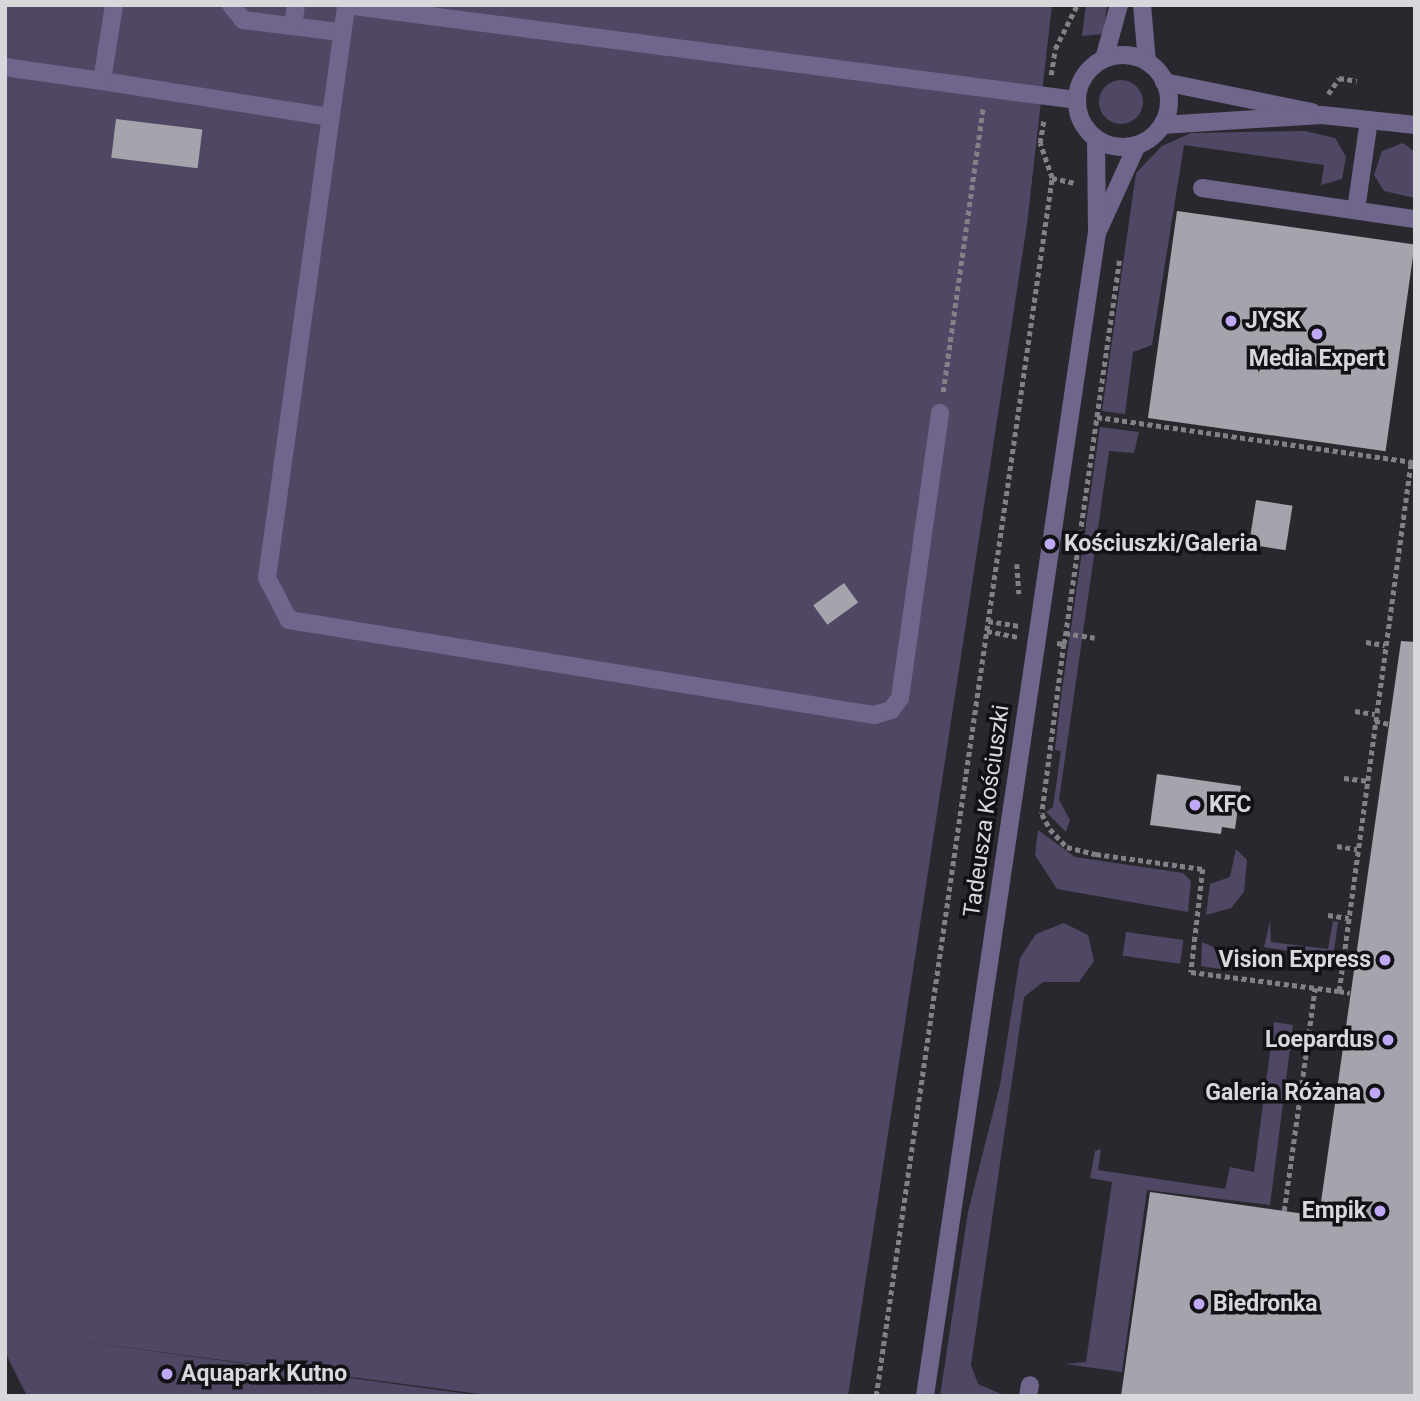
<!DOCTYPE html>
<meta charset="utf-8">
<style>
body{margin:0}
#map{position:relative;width:1420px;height:1401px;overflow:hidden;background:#2a282f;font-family:Roboto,sans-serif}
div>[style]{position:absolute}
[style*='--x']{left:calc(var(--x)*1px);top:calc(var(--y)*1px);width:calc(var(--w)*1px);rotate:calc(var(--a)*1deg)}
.green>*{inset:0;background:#4f4763;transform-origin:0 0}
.round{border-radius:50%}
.building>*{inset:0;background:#a5a3ab;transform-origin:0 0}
.path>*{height:4.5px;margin-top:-2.25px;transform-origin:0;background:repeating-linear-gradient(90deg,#838187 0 5px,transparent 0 8.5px)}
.minor>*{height:18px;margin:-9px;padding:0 9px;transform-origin:9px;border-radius:9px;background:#70658b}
.minor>.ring{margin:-9px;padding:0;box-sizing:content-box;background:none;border:18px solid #70658b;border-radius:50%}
.dots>*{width:19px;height:19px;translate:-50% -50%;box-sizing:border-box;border:4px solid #121115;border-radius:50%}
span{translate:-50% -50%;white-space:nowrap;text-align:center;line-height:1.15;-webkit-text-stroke:7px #121115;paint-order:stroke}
.poi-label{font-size:23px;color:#d8d7dc;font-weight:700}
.left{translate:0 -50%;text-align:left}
.right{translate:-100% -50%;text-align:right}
.street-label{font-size:23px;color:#d8d7dc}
.frame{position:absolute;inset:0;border:7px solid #d8d7dc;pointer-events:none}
</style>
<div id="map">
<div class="green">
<div style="clip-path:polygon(5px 5px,1052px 5px,1027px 224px,848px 1396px,495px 1396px,63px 1339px,483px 1396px,27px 1396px,5px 1352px)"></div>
<div style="clip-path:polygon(1086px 5px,1107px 5px,1103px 34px,1082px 36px)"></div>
<div class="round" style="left:1099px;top:80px;width:44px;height:44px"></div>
<div style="clip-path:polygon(1305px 131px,1335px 138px,1346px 157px,1342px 179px,1321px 185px,1324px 165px,1184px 145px,1152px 345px,1133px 352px,1125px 414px,1102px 411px,1136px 173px,1162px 146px,1191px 133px)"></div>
<div style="clip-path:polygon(1403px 143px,1415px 152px,1415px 198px,1384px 191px,1374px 175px,1382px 151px)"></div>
<div style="clip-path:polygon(1100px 427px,1139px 432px,1134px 453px,1109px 451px,1059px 800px,1070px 820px,1066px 832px,1046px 812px,1053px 807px,1061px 751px,1055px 750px,1060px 704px)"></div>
<div style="clip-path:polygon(1038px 830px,1075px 857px,1183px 873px,1191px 881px,1188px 912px,1057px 889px,1035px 855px)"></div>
<div style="clip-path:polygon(1236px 849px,1247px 860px,1244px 892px,1231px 908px,1206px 915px,1210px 884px,1230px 877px)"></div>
<div style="clip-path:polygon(1270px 921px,1271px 942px,1328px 949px,1333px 921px,1338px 922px,1334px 951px,1328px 957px,1264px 947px)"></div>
<div style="clip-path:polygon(1064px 923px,1088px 935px,1094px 961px,1079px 982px,1043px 982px,1024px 997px,971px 1365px,978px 1384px,1006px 1396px,940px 1396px,968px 1212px,1000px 1085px,1020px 958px,1036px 934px)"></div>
<div style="left:1126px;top:932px;width:58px;height:24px;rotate:8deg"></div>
<div style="clip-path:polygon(1202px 942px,1229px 954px,1233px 971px,1201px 966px)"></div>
<div style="clip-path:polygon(1274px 1022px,1293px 1025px,1270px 1205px,1147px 1190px,1122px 1372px,1065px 1364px,1086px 1362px,1112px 1182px,1090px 1178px,1095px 1151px,1101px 1149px,1098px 1170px,1225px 1189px,1230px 1167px,1254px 1172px)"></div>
</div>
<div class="building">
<div style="left:116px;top:119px;width:87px;height:39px;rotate:7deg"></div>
<div style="left:1177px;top:211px;width:240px;height:209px;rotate:8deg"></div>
<div style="left:1256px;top:500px;width:37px;height:45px;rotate:9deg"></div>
<div style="left:844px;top:583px;width:24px;height:38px;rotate:54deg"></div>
<div style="clip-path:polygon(1401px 641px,1415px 642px,1415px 1396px,1121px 1396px,1150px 1192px,1319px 1216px)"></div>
<div style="clip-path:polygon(1157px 774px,1241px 786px,1235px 829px,1222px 827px,1221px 834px,1150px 825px)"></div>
</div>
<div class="path">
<div style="--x:1051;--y:75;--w:26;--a:-81"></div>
<div style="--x:1055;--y:49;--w:49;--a:-63.4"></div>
<div style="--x:1328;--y:94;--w:19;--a:-55"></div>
<div style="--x:1339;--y:78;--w:18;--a:9"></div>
<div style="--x:1052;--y:178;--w:25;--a:12"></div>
<div style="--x:943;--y:392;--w:286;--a:-82"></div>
<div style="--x:1097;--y:417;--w:321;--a:8.1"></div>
<div style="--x:1017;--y:564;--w:30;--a:86"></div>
<div style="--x:988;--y:621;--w:31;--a:9"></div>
<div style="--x:987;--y:631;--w:31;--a:11"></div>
<div style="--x:1065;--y:633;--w:30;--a:9"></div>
<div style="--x:1366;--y:642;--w:19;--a:9"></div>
<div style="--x:1057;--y:643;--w:7;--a:8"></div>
<div style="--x:1064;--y:644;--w:171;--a:97.4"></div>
<div style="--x:1042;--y:814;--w:17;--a:62"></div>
<div style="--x:1050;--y:829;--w:25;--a:47"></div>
<div style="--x:1067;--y:847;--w:30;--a:14"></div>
<div style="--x:1096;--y:854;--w:108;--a:8"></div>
<div style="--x:1203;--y:869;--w:104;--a:96.6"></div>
<div style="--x:1191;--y:972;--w:149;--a:7.3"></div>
<div style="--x:1339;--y:991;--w:535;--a:-82.26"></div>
<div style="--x:1064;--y:644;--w:388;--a:-81.8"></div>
<div style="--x:1355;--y:711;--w:20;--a:9"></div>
<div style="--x:1375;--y:721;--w:14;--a:12"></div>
<div style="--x:1344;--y:778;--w:23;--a:7"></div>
<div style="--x:1337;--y:846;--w:20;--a:9"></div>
<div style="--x:1328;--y:915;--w:21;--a:8"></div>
<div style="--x:1339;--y:991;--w:11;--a:10"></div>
<div style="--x:1284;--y:1211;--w:225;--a:-82.1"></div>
<div style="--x:876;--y:1396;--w:1231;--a:-81.78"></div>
<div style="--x:1052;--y:178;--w:37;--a:-109"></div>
<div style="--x:1040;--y:143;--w:25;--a:-81"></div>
</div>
<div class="minor">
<div style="--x:114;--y:5;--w:77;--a:99"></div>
<div style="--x:102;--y:81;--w:230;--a:9"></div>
<div style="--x:231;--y:5;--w:19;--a:51"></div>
<div style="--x:243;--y:20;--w:98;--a:7.1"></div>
<div style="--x:346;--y:5;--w:736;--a:7.41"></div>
<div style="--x:1142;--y:5;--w:57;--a:85"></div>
<div style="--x:346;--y:7;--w:576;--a:97.88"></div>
<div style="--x:267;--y:578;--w:47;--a:62.4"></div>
<div style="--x:289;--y:620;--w:593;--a:9.22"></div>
<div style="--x:874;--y:715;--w:18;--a:-16"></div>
<div style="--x:891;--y:710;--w:15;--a:-53"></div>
<div style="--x:900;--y:698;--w:288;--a:-82"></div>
<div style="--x:293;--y:26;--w:21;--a:-82"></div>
<div class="ring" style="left:1077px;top:55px;width:74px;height:74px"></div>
<div style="--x:1104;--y:59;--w:56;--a:-74.5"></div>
<div style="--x:5;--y:67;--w:98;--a:8.2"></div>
<div style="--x:1164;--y:82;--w:151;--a:11.5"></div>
<div style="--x:1162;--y:125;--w:160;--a:-3.6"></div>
<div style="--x:1322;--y:115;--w:94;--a:6.1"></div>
<div style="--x:1202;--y:188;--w:215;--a:8.3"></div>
<div style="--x:1356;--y:210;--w:91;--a:-81.8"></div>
<div style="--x:1097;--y:233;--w:97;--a:-65.6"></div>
<div style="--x:925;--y:1396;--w:1176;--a:-81.59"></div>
<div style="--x:1097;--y:233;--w:94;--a:-90.6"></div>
<div style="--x:1028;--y:1396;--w:11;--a:-80"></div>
</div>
<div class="dots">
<div style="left:1231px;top:321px;background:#bfa9f4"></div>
<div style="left:1317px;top:334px;background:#bfa9f4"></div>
<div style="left:1050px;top:544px;background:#bfa9f4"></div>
<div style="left:1195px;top:805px;background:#bfa9f4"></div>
<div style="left:1385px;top:960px;background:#bfa9f4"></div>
<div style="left:1388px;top:1040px;background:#bfa9f4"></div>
<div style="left:1375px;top:1093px;background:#bfa9f4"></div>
<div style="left:1380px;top:1211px;background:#bfa9f4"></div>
<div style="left:1199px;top:1304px;background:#bfa9f4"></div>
<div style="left:167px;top:1374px;background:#bfa9f4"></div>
</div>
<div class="poi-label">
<span class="left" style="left:1245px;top:321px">JYSK</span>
<span style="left:1317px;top:359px">Media Expert</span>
<span class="left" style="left:1064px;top:544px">Kościuszki/Galeria</span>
<span class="left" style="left:1209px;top:805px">KFC</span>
<span class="right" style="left:1371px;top:960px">Vision Express</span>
<span class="right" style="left:1374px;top:1040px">Loepardus</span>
<span class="right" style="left:1361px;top:1093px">Galeria Różana</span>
<span class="right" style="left:1366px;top:1211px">Empik</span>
<span class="left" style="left:1213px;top:1304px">Biedronka</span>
<span class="left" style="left:181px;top:1374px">Aquapark Kutno</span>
</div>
<div class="street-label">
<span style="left:987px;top:811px;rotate:-82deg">Tadeusza Kościuszki</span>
</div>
<div class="frame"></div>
</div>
